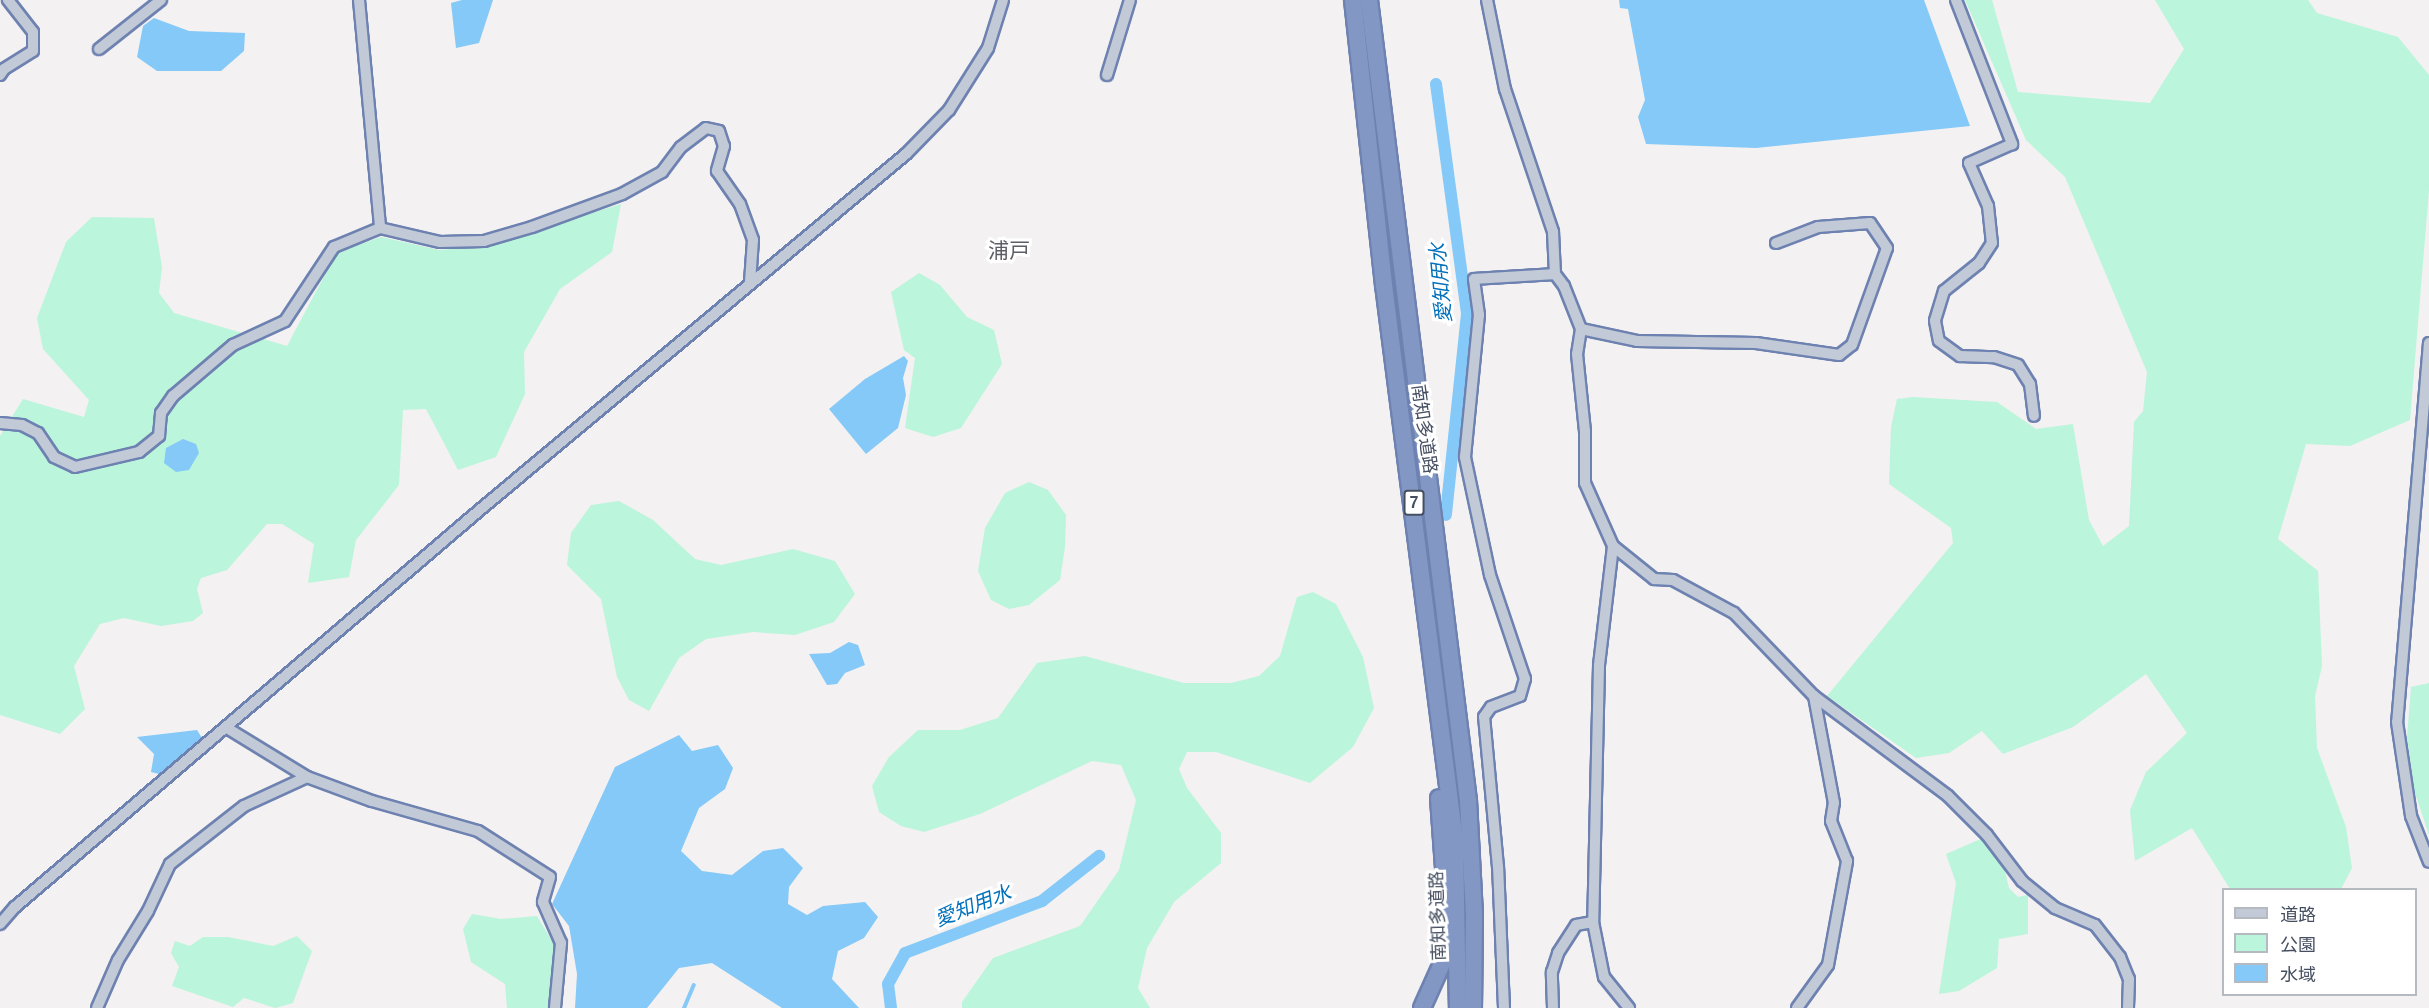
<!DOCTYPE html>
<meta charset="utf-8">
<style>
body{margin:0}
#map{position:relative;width:2429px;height:1008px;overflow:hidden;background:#f3f1f1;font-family:Arial,"Noto Sans JP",sans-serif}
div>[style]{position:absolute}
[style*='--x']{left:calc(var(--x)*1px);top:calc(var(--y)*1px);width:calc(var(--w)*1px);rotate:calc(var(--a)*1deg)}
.green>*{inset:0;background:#bbf5dc}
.water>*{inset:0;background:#84c9f7}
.stream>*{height:4px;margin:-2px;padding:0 2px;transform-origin:2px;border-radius:2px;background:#84c9f7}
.canal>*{height:12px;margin:-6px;padding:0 6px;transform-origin:6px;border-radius:6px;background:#84c9f7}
.roads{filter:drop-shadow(2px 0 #6e82b1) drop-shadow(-2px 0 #6e82b1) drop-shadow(0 2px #6e82b1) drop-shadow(0 -2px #6e82b1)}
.minor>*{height:10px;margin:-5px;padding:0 5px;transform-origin:5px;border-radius:5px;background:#c3cad7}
.highway>*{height:16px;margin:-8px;padding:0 8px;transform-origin:8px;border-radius:8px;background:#8397c5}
span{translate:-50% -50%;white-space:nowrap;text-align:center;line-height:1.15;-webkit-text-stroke:6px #fff;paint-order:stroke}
.shield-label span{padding:2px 4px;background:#fff;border:2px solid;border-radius:4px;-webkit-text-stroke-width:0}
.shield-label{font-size:16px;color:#464f61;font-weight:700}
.street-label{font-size:18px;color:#464f61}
.water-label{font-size:20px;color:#0071ba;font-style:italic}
.quarter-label{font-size:21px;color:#5c5f67}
.legend{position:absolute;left:2222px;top:888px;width:195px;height:108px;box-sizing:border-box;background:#fff;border:2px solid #b5b9c0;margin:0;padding:8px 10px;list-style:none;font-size:18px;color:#464f61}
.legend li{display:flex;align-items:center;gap:12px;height:30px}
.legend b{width:30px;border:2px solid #b5b9c0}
</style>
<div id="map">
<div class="green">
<div style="clip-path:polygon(1965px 0,1992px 0,2018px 92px,2150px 103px,2184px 49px,2155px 0,2308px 0,2317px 13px,2398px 37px,2429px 75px,2429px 190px,2410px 420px,2350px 446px,2306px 444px,2278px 539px,2318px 571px,2322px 666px,2315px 696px,2317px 748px,2346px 827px,2352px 868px,2341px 889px,2230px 889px,2192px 828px,2135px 861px,2130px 810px,2146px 772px,2187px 733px,2146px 674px,2073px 727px,2003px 754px,1982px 731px,1949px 753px,1916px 758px,1827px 696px,1953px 543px,1951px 528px,1889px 484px,1891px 427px,1897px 399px,1913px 397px,1997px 402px,2036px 429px,2073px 424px,2089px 520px,2103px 546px,2129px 526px,2134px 422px,2143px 411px,2147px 372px,2065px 177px,2026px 140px)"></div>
<div style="clip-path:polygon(621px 204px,612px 252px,560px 289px,524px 352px,525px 394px,496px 457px,458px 470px,426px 409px,403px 410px,399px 485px,356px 540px,349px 577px,308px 583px,314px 544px,282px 524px,267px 524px,227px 570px,201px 578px,197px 589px,203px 613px,193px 621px,161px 626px,124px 618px,100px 624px,74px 666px,85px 709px,60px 734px,0 715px,0 436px,23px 399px,84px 417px,89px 400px,43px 349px,37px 318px,66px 242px,92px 217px,154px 218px,162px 267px,159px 293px,174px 313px,287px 346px,337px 252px,381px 237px,439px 250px,484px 246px)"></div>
<div style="clip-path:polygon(919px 273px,940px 285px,967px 317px,994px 330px,1002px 364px,961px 428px,933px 437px,905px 428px,915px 358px,904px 350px,891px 292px)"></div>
<div style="clip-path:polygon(1029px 482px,1048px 490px,1066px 515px,1065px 547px,1060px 580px,1029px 605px,1009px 609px,991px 600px,978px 571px,985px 528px,1005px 493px)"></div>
<div style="clip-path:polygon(619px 501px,653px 520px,695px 559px,721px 565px,793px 549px,835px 561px,855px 594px,834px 622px,795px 635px,753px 632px,706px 639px,679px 658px,649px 711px,629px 700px,617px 677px,601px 599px,567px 565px,571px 533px,591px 505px)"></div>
<div style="clip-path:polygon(1313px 592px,1336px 604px,1363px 657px,1374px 708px,1353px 747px,1310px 783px,1216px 752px,1187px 752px,1179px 769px,1187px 788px,1221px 833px,1221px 863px,1174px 902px,1147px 948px,1138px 988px,1150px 1008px,962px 1008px,962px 1002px,993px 958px,1080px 926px,1119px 870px,1136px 800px,1121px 765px,1092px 761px,980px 814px,924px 832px,901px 826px,879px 812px,872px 786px,889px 757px,918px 730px,960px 730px,998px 718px,1037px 663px,1085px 656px,1184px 683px,1231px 683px,1259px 676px,1280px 656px,1297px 597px)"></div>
<div style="clip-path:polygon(2429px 683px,2429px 835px,2414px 790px,2407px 737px,2411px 687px)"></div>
<div style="clip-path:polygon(1983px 838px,2004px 867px,2009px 888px,2018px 897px,2028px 895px,2028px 934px,1999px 939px,1997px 968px,1959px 991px,1939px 994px,1956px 883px,1946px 854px)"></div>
<div style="clip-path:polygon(472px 914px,501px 919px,537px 916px,555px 946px,549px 1008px,507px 1008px,505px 984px,471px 962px,463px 929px)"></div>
<div style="clip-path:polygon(297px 936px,312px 951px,293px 1003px,275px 1008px,244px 998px,233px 1007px,172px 986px,179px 967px,171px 953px,175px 941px,190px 946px,203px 937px,228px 937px,273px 946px)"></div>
</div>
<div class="water">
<div style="clip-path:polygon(462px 0,493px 0,479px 43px,456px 48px,451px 3px)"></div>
<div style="clip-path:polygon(1619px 0,1924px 0,1970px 126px,1756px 148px,1646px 144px,1638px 117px,1645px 100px,1628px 9px,1620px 8px)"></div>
<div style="clip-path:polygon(154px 18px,189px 31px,245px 33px,244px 51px,221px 71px,157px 71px,137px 57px,143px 26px)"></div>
<div style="clip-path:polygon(904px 356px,908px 361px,903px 378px,906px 395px,898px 428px,866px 454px,829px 409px,865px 379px)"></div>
<div style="clip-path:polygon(183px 439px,196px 444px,199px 453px,189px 470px,176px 472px,164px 463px,166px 448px)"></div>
<div style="clip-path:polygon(849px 642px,858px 645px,865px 665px,845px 673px,837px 684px,827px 685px,809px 654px,830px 653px)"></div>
<div style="clip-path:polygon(197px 730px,202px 738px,159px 774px,151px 772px,154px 754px,137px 737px)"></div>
<div style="clip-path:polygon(679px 735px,692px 751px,718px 745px,733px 768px,725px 789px,699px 808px,681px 851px,702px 871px,732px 875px,763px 851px,783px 848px,803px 868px,789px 887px,788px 904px,807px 915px,823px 906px,865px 902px,878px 917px,864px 938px,838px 951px,832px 979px,859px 1008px,782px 1008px,712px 963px,679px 968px,647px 1008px,575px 1008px,577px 974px,569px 926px,552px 904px,615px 767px)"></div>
</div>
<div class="stream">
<div style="--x:684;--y:1008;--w:25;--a:-67"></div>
</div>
<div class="canal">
<div style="--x:1436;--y:84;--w:232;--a:82.3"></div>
<div style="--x:1467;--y:314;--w:202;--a:96"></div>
<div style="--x:891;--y:1008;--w:24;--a:-97"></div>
<div style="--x:888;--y:984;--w:35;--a:-61"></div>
<div style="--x:905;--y:953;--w:147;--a:-20.8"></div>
<div style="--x:1042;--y:901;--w:73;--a:-38.3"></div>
</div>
<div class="roads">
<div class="minor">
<div style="--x:359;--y:0;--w:229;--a:84.7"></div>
<div style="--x:1487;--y:0;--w:91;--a:78.6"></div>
<div style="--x:1505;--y:89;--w:151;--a:71.4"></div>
<div style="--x:1553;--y:232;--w:42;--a:87.3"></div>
<div style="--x:1555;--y:274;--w:15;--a:53"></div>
<div style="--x:1564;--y:286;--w:46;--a:68.4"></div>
<div style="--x:1581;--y:329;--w:25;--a:99"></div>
<div style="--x:1577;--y:354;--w:77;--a:84.1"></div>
<div style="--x:1585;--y:431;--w:52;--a:90"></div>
<div style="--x:1585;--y:483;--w:69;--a:66"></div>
<div style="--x:1613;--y:546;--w:53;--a:38.8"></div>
<div style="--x:1654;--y:579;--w:19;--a:3"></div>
<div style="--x:1673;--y:580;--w:69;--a:28.4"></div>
<div style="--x:1734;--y:613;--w:115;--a:46.1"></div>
<div style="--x:1814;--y:696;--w:167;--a:36.7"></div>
<div style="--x:1948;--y:796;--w:55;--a:45"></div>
<div style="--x:1987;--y:835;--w:58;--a:52.7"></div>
<div style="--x:2022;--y:881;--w:43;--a:39.3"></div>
<div style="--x:2055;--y:908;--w:43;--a:23"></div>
<div style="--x:2095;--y:925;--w:41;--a:52"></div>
<div style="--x:2120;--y:957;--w:24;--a:68"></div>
<div style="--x:2129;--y:979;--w:29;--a:92"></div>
<div style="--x:1956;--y:0;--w:155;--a:68.7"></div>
<div style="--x:2012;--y:144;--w:47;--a:156.2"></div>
<div style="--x:1969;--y:163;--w:47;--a:66.2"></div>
<div style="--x:1988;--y:206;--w:37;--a:84"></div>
<div style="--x:1992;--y:243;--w:24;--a:123"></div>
<div style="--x:1979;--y:263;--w:45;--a:141.3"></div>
<div style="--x:1944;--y:291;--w:31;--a:107"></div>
<div style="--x:1935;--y:321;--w:20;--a:79"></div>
<div style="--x:1939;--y:341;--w:26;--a:36"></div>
<div style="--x:1960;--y:356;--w:34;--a:2"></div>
<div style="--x:1994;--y:357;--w:25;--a:18"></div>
<div style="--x:2018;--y:365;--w:22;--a:58"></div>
<div style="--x:2030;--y:384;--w:32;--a:83"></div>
<div style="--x:99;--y:49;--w:79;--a:-38.3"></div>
<div style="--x:0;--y:75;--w:7;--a:-56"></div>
<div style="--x:4;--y:69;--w:34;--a:-32"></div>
<div style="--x:33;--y:51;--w:19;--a:-90"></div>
<div style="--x:33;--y:32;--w:41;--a:-128"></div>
<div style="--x:1107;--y:75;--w:78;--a:-73"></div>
<div style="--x:1581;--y:329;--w:57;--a:12.1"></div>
<div style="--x:1637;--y:341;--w:119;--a:1"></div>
<div style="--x:1756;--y:343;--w:84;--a:8.2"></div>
<div style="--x:1839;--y:355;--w:16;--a:-38"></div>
<div style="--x:1852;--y:345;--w:103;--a:-70.2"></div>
<div style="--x:1887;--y:248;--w:30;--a:-124"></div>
<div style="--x:1870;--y:223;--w:52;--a:175.6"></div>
<div style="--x:1818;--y:227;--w:45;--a:159.1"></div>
<div style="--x:2429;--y:343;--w:380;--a:94.8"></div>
<div style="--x:2397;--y:722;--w:95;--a:81.5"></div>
<div style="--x:2411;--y:816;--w:49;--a:68.6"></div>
<div style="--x:0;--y:423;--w:22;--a:5"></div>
<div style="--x:22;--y:425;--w:18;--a:27"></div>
<div style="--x:38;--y:433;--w:29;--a:56"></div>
<div style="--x:54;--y:457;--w:23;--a:25"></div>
<div style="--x:75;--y:467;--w:66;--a:-13.2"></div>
<div style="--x:139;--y:452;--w:26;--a:-39"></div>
<div style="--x:159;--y:436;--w:23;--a:-85"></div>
<div style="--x:161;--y:413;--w:21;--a:-55"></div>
<div style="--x:173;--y:396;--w:79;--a:-40.4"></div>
<div style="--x:233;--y:345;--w:57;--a:-24.8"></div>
<div style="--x:285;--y:321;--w:89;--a:-56.5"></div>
<div style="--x:334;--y:247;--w:50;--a:-22.4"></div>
<div style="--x:380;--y:228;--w:62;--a:13.1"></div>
<div style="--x:440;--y:242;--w:44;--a:-1.3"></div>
<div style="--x:484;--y:241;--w:50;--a:-16.3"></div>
<div style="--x:532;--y:227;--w:96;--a:-20.1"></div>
<div style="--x:622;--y:194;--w:46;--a:-28.8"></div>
<div style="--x:662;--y:172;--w:31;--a:-53"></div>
<div style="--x:681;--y:147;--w:31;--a:-37"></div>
<div style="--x:706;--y:128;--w:13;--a:13"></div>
<div style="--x:719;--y:131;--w:16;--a:72"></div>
<div style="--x:724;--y:146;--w:26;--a:106"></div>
<div style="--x:717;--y:171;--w:40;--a:55.1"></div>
<div style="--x:740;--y:204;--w:38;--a:70"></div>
<div style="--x:753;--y:240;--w:42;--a:94.1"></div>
<div style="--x:1613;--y:546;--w:121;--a:96.7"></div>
<div style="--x:1599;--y:666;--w:256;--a:91.3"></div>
<div style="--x:1593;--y:922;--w:56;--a:78.7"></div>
<div style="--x:1604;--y:977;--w:40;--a:51"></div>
<div style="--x:227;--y:728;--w:94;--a:31.5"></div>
<div style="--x:307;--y:777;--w:69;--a:20.3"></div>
<div style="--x:372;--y:801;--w:110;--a:15.8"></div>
<div style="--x:478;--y:831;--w:85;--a:32.6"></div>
<div style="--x:550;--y:877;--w:26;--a:106"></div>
<div style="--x:543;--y:902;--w:45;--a:66.3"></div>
<div style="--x:561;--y:943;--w:65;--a:95.3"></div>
<div style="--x:0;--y:924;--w:23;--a:-49"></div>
<div style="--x:15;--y:907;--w:614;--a:-40.51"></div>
<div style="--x:482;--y:508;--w:552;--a:-39.86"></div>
<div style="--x:906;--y:154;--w:62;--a:-45.7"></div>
<div style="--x:949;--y:110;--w:73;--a:-57.8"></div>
<div style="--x:988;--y:48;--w:50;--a:-72.6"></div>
<div style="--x:97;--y:1008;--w:52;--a:-66.4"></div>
<div style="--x:118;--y:960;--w:57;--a:-58.5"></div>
<div style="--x:148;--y:911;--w:52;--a:-64.9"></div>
<div style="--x:170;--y:864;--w:94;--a:-38.1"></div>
<div style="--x:244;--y:806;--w:69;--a:-24.7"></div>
<div style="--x:1504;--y:1008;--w:141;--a:-92.4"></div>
<div style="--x:1498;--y:867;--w:151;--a:-95.3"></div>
<div style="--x:1484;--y:717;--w:12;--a:-55"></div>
<div style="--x:1491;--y:707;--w:31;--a:-21"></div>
<div style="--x:1520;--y:696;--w:18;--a:-74"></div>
<div style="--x:1525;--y:679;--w:110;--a:-108.6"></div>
<div style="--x:1490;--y:575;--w:121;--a:-102"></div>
<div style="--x:1465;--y:457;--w:143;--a:-84.4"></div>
<div style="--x:1479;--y:315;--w:36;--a:-98"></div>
<div style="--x:1474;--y:279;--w:81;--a:-3.5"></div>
<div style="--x:1553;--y:1008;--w:36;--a:-92"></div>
<div style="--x:1552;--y:972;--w:20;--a:-72"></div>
<div style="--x:1558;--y:953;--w:33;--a:-57"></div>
<div style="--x:1576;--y:925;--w:17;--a:-10"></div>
<div style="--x:1797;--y:1008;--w:53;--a:-54.2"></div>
<div style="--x:1828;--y:965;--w:106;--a:-79.6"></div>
<div style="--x:1847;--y:861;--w:43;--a:-111.8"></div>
<div style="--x:1831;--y:821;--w:18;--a:-81"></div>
<div style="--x:1834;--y:803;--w:109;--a:-100.6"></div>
</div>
<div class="highway">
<div style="--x:1353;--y:0;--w:287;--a:83.8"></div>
<div style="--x:1384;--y:285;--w:561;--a:82.72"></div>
<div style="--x:1455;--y:841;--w:167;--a:89"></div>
<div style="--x:1369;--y:0;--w:806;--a:82.95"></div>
<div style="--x:1468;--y:800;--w:114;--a:87"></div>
<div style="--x:1474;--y:914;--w:94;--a:90.6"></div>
<div style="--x:1422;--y:1008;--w:54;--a:-65.8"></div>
<div style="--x:1444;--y:959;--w:35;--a:-83"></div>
<div style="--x:1448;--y:924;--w:126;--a:-94.1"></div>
</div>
</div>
<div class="shield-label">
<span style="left:1414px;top:503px">7</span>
</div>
<div class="street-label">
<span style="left:1424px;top:429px;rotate:82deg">南知多道路</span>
<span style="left:1438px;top:916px;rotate:-92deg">南知多道路</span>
</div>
<div class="water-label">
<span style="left:1441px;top:283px;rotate:-95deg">愛知用水</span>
<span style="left:973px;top:906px;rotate:-21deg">愛知用水</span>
</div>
<div class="quarter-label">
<span style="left:1009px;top:251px">浦戸</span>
</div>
<ul class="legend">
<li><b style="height:8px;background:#c3cad7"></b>道路</li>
<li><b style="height:16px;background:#bbf5dc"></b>公園</li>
<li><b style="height:16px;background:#84c9f7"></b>水域</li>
</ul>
</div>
